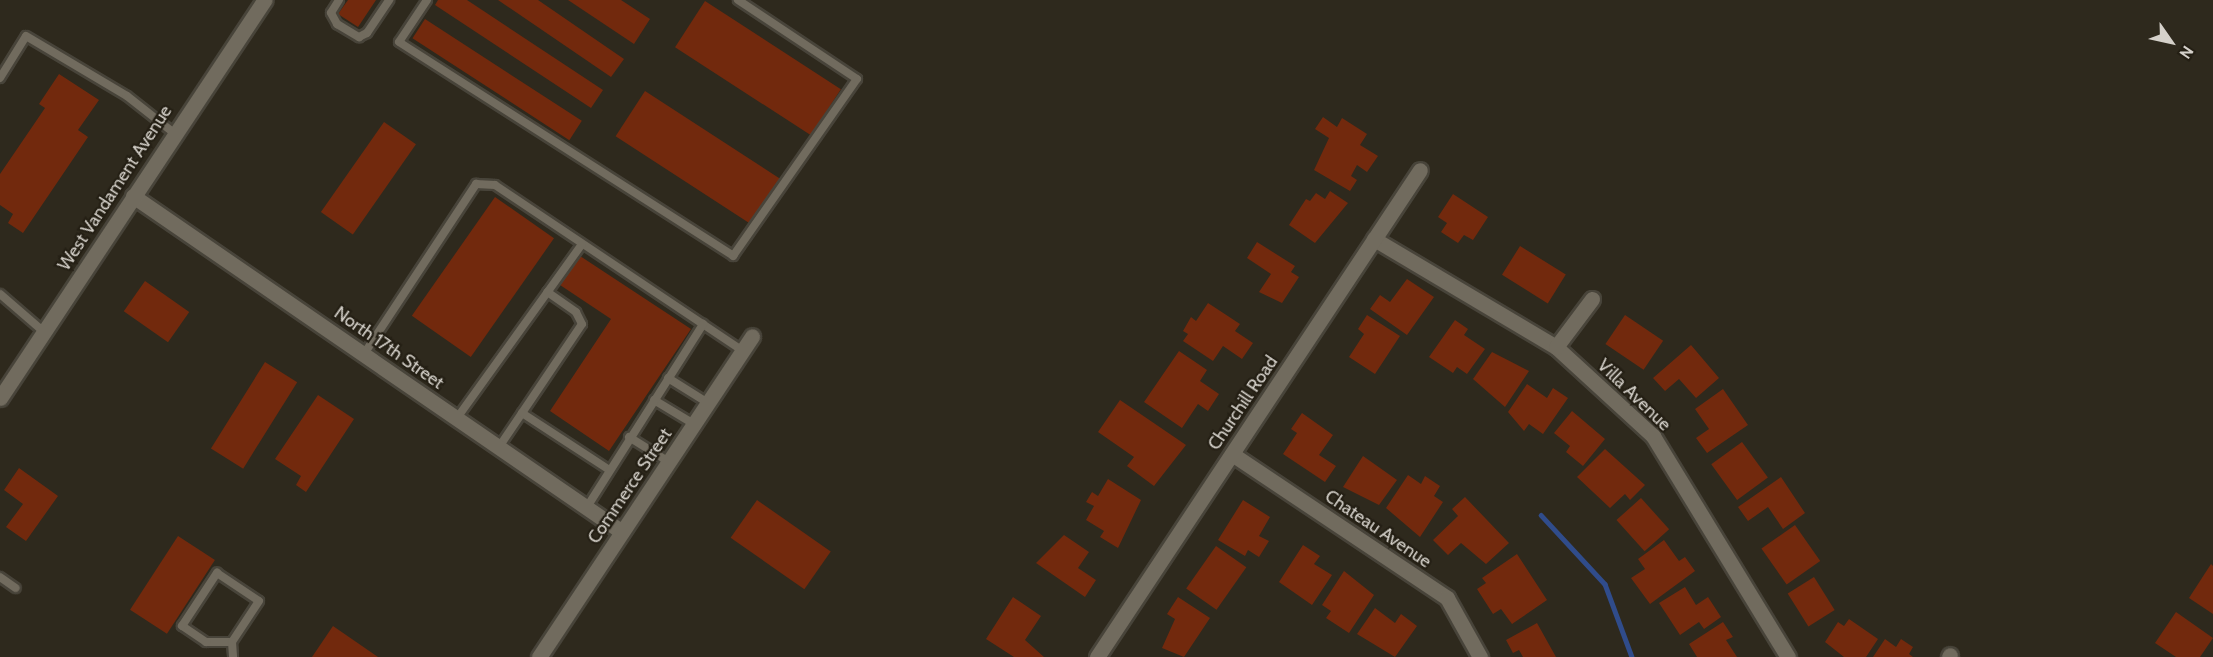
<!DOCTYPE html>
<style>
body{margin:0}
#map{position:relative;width:2213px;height:657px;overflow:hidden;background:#2e291d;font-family:Cabin,sans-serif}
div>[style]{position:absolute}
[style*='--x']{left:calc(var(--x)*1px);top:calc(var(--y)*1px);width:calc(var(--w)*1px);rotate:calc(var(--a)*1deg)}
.stream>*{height:4.5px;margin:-2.25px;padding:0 2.25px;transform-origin:2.25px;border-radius:2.25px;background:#304c8b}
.building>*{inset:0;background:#72290d;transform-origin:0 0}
.roads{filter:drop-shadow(2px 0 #48443a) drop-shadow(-2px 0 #48443a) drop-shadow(0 2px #48443a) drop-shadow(0 -2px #48443a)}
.lane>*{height:8px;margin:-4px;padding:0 4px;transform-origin:4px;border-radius:4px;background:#716b5e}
.street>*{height:15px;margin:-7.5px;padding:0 7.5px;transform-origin:7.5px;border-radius:7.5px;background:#716b5e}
.secondary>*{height:15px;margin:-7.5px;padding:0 7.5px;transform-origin:7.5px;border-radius:7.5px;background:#716b5e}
span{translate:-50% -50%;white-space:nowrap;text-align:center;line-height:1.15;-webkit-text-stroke:4.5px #241f14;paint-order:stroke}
.street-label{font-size:18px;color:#d5d1ca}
.north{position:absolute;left:2141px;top:12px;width:60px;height:60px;-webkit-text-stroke:4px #241f14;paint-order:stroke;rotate:124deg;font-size:16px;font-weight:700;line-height:24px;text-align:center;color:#d5d1ca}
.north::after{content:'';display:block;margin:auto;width:21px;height:27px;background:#d5d1ca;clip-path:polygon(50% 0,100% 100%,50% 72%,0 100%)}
</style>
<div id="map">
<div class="stream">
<div style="--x:1541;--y:515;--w:94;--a:47.2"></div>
<div style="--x:1605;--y:584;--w:78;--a:69.7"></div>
</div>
<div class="building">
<div style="clip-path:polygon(348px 0,376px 0,358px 27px,338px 14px)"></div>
<div style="clip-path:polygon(438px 0,467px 0,603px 90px,591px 108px,435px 5px)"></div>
<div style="clip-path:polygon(498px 0,538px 0,624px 59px,611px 77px)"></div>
<div style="clip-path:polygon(568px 0,621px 0,650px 19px,634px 44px)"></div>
<div style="left:705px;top:1px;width:162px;height:55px;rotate:33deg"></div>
<div style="left:425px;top:19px;width:187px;height:23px;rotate:33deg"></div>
<div style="clip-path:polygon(59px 74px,99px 100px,78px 130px,88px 137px,23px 233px,8px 223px,13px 214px,0 205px,0 174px,45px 108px,39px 104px)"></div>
<div style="left:645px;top:91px;width:162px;height:54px;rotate:33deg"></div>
<div style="clip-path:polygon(1323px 117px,1337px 127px,1342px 118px,1367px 134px,1360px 145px,1378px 156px,1367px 172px,1357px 165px,1351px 176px,1357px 180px,1350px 191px,1314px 170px,1329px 138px,1315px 129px)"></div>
<div style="left:384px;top:122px;width:39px;height:110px;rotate:35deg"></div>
<div style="clip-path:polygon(1330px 191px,1348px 203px,1315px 243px,1289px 225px,1306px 199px,1310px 201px,1316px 193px,1325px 199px)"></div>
<div style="clip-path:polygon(1453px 194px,1488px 217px,1473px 240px,1464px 235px,1458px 243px,1441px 232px,1447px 223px,1438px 217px)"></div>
<div style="left:495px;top:197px;width:72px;height:145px;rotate:35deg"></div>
<div style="clip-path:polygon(1257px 242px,1295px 266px,1291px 272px,1299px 277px,1282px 303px,1259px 292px,1271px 274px,1247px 258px)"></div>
<div style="left:1520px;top:246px;width:54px;height:34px;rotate:32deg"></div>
<div style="clip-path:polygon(577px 254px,691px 329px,609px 451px,550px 411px,611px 319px,557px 283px)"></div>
<div style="clip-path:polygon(1407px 279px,1434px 297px,1407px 335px,1370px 309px,1380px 295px,1390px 302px)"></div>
<div style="left:145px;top:281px;width:54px;height:37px;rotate:35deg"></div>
<div style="clip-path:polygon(1208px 303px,1240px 324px,1235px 331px,1253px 343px,1242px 359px,1223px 346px,1213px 361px,1183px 341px,1188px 334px,1183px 331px,1191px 317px,1196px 321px)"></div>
<div style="clip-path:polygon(1367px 315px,1400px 336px,1375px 374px,1349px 357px,1364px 334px,1358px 329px)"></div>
<div style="left:1625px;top:315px;width:46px;height:35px;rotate:34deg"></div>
<div style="clip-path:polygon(1455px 320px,1468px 329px,1464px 335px,1485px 349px,1467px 374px,1457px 367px,1453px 373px,1429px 357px)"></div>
<div style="clip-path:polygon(1691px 345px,1719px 378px,1696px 398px,1679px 379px,1665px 391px,1653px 378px)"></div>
<div style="clip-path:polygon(1179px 351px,1207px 370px,1200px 381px,1219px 394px,1208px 411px,1198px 404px,1182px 428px,1144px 402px)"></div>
<div style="clip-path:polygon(1492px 352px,1529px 371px,1505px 407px,1473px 379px)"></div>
<div style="left:265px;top:362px;width:38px;height:102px;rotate:32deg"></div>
<div style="clip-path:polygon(1527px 384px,1547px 398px,1553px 388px,1568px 398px,1543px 434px,1529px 424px,1524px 431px,1508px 412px)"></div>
<div style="clip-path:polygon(1723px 389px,1748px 425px,1707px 453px,1696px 438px,1709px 429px,1695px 409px)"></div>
<div style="clip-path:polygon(318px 395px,354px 419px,306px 492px,296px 485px,301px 476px,275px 459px)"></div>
<div style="clip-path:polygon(1120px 400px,1186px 445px,1154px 486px,1127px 466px,1134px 457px,1098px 432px)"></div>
<div style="clip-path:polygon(1572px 411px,1605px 439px,1583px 466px,1566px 452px,1570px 446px,1554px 433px)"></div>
<div style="clip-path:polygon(1302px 413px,1333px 435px,1319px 455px,1336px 466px,1325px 482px,1283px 454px,1297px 433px,1291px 429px)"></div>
<div style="left:1742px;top:442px;width:44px;height:38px;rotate:54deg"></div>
<div style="clip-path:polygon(1605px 449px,1645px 485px,1630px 500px,1625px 494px,1610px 508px,1577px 477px)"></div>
<div style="clip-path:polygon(1363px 456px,1397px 480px,1379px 505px,1343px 487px)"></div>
<div style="clip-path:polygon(19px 468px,58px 496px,26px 541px,6px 527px,23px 504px,4px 490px)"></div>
<div style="clip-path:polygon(1408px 475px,1421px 484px,1425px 476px,1440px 486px,1434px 496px,1443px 502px,1420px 537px,1386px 508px)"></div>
<div style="clip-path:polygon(1781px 477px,1805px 513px,1783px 529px,1768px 507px,1748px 521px,1738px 507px)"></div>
<div style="clip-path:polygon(1108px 479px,1141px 500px,1118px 548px,1100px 537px,1104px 531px,1086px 520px,1094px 506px,1086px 502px,1092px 492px,1098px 496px)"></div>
<div style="clip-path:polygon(1465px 497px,1509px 543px,1486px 564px,1461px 543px,1448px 555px,1433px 540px,1458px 516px,1452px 509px)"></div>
<div style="left:1641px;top:498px;width:42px;height:33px;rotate:48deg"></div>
<div style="left:757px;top:500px;width:90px;height:46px;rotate:35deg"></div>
<div style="clip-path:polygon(1243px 500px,1270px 517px,1259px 536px,1269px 541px,1259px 557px,1248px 550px,1245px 556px,1218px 540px)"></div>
<div style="left:1795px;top:525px;width:44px;height:41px;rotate:55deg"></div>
<div style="clip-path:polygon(1064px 535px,1089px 552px,1078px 568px,1096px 580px,1085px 597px,1036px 563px)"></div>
<div style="left:178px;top:536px;width:44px;height:88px;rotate:33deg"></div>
<div style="clip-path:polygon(1664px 540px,1679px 561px,1685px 557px,1695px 571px,1650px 604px,1631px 578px,1645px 569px,1638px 559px)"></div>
<div style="clip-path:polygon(1303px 545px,1320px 556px,1314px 564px,1332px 575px,1312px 605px,1279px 582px)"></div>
<div style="left:1216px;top:546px;width:37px;height:52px;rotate:35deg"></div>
<div style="clip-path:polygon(1517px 554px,1547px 600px,1512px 624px,1501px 609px,1493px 614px,1477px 589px,1486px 583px,1482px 578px)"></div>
<div style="clip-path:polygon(2211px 564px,2213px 566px,2213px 614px,2189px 598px)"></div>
<div style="clip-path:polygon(1344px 571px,1374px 595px,1349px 633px,1326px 618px,1331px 611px,1322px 605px)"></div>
<div style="left:1814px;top:577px;width:39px;height:31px;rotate:58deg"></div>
<div style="clip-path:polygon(1685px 587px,1696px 605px,1708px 597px,1721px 617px,1704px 629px,1699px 622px,1680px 635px,1659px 603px)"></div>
<div style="clip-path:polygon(1013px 597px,1041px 616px,1025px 640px,1044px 657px,1014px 657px,986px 639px)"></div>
<div style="clip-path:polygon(1178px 597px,1210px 618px,1184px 657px,1162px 648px,1175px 619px,1167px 614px)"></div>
<div style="clip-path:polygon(1375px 608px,1395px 623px,1401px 614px,1417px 626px,1395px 657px,1357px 634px)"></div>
<div style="clip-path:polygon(2176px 612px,2213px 638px,2200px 657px,2176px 657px,2155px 643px)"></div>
<div style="clip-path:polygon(1849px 619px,1878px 639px,1866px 657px,1844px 657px,1825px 642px,1838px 622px,1844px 626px)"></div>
<div style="clip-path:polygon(1723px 622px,1733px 637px,1726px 640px,1737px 657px,1697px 657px,1689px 644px)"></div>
<div style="clip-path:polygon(1537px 623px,1556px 657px,1523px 657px,1519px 650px,1513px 653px,1506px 640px)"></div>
<div style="clip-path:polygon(333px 626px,378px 657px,312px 657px)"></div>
<div style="clip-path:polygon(1885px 639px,1896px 647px,1901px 639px,1913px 647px,1909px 654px,1913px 657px,1873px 657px)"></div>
</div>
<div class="roads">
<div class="lane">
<div style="--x:339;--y:0;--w:15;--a:122"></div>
<div style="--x:331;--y:13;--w:13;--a:61"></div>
<div style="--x:337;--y:24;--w:26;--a:31"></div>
<div style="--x:359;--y:37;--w:9;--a:-27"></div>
<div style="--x:367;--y:33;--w:40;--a:-56"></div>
<div style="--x:427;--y:0;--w:50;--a:123.7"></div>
<div style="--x:399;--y:42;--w:397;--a:32.6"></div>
<div style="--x:733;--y:256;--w:216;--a:-55"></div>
<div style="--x:857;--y:79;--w:143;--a:-146.4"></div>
<div style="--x:0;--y:78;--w:49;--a:-58.2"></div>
<div style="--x:26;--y:36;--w:117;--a:30.7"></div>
<div style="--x:127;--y:96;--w:60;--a:38.2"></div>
<div style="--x:0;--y:294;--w:58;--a:40.8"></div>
<div style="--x:364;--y:354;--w:204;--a:-56.6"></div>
<div style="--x:476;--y:184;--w:19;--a:3"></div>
<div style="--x:495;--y:185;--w:298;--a:33.8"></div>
<div style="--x:668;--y:378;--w:47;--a:32"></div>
<div style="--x:654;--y:400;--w:47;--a:31"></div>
<div style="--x:522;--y:413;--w:107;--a:-56"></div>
<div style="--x:582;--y:324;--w:13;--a:-117"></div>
<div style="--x:576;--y:312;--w:35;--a:-145"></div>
<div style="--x:457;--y:418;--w:214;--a:-54.3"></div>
<div style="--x:629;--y:437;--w:47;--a:32"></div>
<div style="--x:499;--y:447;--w:41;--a:-55.9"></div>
<div style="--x:522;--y:413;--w:103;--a:33.1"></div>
<div style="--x:587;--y:507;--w:217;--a:-57.6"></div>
<div style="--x:0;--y:577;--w:19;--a:35"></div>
<div style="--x:232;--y:642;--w:26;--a:180"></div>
<div style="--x:206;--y:642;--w:29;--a:-146"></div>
<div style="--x:182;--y:626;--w:64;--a:-56.6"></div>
<div style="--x:217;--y:573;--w:50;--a:33.7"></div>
<div style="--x:259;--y:601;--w:49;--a:123.4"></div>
<div style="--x:232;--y:642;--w:15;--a:86"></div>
</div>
<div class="street">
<div style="--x:133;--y:196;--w:593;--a:34.49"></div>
<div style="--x:1374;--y:239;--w:212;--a:30.7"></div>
<div style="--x:1556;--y:347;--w:132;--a:42.5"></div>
<div style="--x:1653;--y:436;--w:259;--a:58.6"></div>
<div style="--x:1556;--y:347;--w:60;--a:-53.1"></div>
<div style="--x:1232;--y:454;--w:259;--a:33.8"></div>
<div style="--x:1447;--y:598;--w:68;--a:60.8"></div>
<div style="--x:539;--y:657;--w:385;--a:-56.4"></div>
<div style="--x:1097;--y:657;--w:584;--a:-56.45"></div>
<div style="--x:1949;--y:657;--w:2;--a:-63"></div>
</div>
<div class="secondary">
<div style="--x:0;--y:398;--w:478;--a:-56.4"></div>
</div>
</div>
<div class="street-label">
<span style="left:115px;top:188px;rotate:-57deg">West Vandament Avenue</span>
<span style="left:389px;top:348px;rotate:35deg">North 17th Street</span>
<span style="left:1634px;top:395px;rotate:44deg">Villa Avenue</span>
<span style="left:1243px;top:403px;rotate:-56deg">Churchill Road</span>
<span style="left:630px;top:486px;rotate:-56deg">Commerce Street</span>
<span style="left:1378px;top:529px;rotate:34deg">Chateau Avenue</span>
</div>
<div class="north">N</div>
</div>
